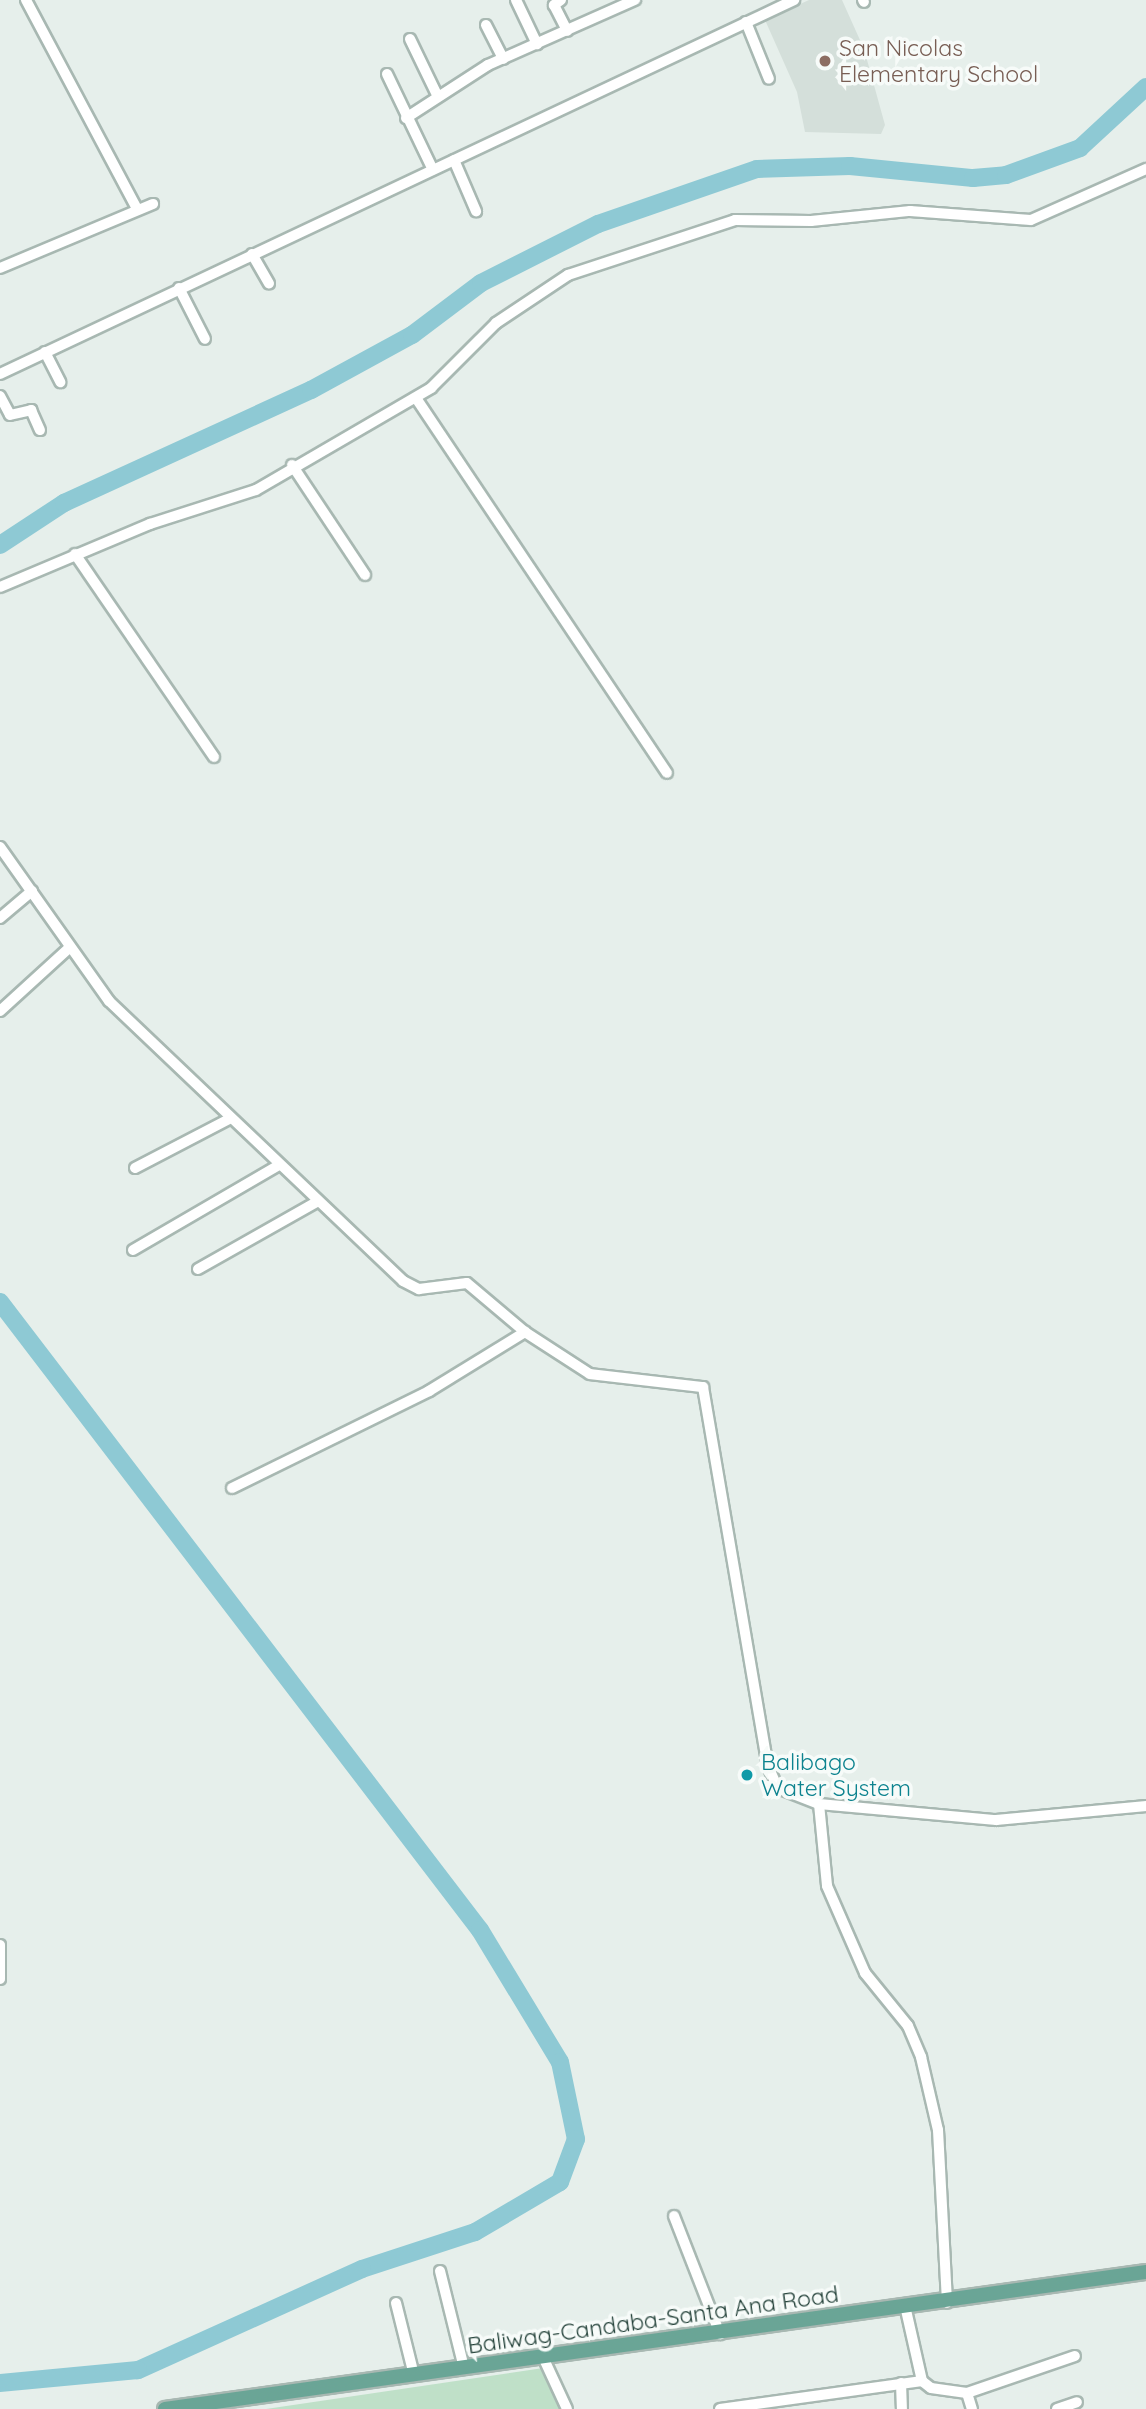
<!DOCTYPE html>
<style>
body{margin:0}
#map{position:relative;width:1146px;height:2409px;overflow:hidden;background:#e6efeb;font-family:Quicksand,sans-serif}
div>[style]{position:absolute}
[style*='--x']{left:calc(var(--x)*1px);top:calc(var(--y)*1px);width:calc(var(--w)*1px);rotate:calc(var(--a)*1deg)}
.built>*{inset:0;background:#d4dfda}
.green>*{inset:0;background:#bfe0c8}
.river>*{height:18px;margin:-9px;padding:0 9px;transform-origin:9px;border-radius:9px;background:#8ec9d4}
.roads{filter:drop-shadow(2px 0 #a8b8b2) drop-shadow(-2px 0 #a8b8b2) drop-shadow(0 2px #a8b8b2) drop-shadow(0 -2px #a8b8b2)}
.street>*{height:10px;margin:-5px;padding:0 5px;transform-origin:5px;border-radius:5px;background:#fff}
.primary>*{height:14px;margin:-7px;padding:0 7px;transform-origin:7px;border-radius:7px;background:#6aa596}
.dots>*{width:19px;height:19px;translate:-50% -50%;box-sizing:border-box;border:4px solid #f7fbf9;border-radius:50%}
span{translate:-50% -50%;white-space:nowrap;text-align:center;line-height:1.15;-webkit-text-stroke:7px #f7fbf9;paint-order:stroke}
.education-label{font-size:23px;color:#785e54}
.left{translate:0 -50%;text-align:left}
.culture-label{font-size:23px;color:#0d838f}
.street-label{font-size:23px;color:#24423a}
</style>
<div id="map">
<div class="built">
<div style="clip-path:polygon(809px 0,842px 0,864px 49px,885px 125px,881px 134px,805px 132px,797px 92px,765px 20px)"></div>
</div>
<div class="green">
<div style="clip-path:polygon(550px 2367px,567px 2409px,266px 2409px)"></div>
</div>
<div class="river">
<div style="--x:0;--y:545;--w:77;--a:-33.3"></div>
<div style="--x:64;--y:503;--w:272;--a:-24.6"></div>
<div style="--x:311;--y:390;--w:115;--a:-28.6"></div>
<div style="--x:412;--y:335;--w:86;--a:-37"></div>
<div style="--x:481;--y:283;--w:131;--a:-26.8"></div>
<div style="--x:598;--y:224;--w:168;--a:-19.1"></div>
<div style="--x:757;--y:169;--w:93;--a:-1.8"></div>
<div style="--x:850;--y:166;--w:124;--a:5.6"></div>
<div style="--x:973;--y:178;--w:33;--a:-5"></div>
<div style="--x:1006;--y:175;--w:79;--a:-20"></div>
<div style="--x:1080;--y:148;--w:90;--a:-42.7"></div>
<div style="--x:0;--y:1302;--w:790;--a:52.61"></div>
<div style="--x:480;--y:1930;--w:154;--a:58.8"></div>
<div style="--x:560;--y:2062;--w:79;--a:78.3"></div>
<div style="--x:576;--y:2139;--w:46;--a:110.4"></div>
<div style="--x:560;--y:2182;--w:99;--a:149.5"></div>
<div style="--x:475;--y:2232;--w:119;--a:161.9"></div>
<div style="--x:362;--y:2269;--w:246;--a:155.7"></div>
<div style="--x:138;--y:2370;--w:139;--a:174.6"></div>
</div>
<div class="roads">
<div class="street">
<div style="--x:26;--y:0;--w:237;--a:62"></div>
<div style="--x:516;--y:0;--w:49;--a:64.5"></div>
<div style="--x:561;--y:0;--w:9;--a:144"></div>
<div style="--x:554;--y:5;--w:29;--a:63"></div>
<div style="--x:863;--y:0;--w:2;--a:63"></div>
<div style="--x:746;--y:22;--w:61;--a:68"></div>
<div style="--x:486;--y:25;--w:38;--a:63"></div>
<div style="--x:410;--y:39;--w:64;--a:64.2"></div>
<div style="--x:387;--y:74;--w:106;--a:64.4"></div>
<div style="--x:406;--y:118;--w:98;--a:-32.9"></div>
<div style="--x:488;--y:65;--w:161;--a:-23.9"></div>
<div style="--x:454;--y:160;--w:56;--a:66.7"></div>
<div style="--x:252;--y:254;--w:34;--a:60"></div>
<div style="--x:0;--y:268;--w:166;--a:-22.7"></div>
<div style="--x:179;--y:288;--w:57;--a:63"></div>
<div style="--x:45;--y:352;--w:34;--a:63"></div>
<div style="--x:0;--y:374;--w:878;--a:-25.22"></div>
<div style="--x:0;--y:396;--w:21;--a:62"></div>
<div style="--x:10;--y:415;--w:22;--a:-13"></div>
<div style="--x:31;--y:410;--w:22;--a:66"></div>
<div style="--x:416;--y:398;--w:451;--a:56.2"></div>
<div style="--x:292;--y:465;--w:132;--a:56.4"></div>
<div style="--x:75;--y:554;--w:246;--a:55.6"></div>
<div style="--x:0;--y:587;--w:163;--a:-22.8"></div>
<div style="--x:150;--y:524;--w:111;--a:-17.8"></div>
<div style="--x:256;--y:490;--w:203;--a:-30.2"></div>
<div style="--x:431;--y:388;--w:92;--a:-45"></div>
<div style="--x:496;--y:323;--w:87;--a:-33.7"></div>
<div style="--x:568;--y:275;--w:176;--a:-18.2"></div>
<div style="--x:735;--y:220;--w:76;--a:0.8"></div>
<div style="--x:811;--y:221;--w:100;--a:-5.8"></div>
<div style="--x:910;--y:211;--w:121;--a:4.3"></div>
<div style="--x:1031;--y:220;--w:126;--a:-23.9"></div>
<div style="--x:0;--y:847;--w:189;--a:54.7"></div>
<div style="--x:109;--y:1001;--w:406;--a:43.6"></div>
<div style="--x:403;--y:1281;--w:18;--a:27"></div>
<div style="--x:419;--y:1289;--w:48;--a:-7.1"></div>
<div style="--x:467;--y:1283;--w:76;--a:40.2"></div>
<div style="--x:525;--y:1332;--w:77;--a:32.9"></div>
<div style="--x:590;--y:1374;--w:114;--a:6.6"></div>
<div style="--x:703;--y:1387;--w:385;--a:80.3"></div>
<div style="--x:768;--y:1766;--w:24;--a:66"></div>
<div style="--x:778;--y:1788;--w:44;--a:21.3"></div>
<div style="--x:819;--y:1804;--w:178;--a:5.2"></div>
<div style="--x:996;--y:1820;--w:151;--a:-5.3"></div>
<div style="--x:0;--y:918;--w:42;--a:-40.2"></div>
<div style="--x:0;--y:1011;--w:95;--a:-42.4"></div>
<div style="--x:135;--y:1168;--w:108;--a:-27.5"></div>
<div style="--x:133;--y:1250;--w:169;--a:-30.2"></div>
<div style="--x:198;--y:1269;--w:138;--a:-29.5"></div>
<div style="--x:232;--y:1488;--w:220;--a:-26.2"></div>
<div style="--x:429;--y:1391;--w:113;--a:-31.6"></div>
<div style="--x:819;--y:1804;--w:82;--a:84.4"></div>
<div style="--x:827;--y:1886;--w:95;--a:66.4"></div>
<div style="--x:865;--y:1973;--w:68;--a:50.9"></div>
<div style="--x:908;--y:2026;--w:34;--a:67"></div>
<div style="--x:921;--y:2057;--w:75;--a:76.9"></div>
<div style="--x:938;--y:2130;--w:173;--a:87"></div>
<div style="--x:0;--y:1945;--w:34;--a:90"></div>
<div style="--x:674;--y:2216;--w:127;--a:68.7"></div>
<div style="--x:440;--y:2271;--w:100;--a:76.1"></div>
<div style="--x:396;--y:2303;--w:74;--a:76"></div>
<div style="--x:906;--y:2310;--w:73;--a:77.3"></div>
<div style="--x:922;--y:2381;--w:11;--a:38"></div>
<div style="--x:931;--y:2388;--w:36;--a:8"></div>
<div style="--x:967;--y:2393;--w:114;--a:-18.9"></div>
<div style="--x:543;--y:2357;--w:57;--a:65.2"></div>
<div style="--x:901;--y:2383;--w:26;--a:88"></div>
<div style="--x:967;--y:2393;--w:17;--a:73"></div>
<div style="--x:720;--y:2409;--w:204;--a:-7.9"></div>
<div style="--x:1057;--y:2409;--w:21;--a:-19"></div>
</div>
<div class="primary">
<div style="--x:165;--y:2409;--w:991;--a:-7.95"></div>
</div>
</div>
<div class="dots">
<div style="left:825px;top:61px;background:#8d6e63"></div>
<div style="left:747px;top:1775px;background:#0f9aa8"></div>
</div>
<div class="education-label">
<span class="left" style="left:839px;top:61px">San Nicolas<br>Elementary School</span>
</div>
<div class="culture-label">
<span class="left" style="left:761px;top:1775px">Balibago<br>Water System</span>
</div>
<div class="street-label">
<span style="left:653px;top:2320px;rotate:-8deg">Baliwag-Candaba-Santa Ana Road</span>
</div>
</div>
